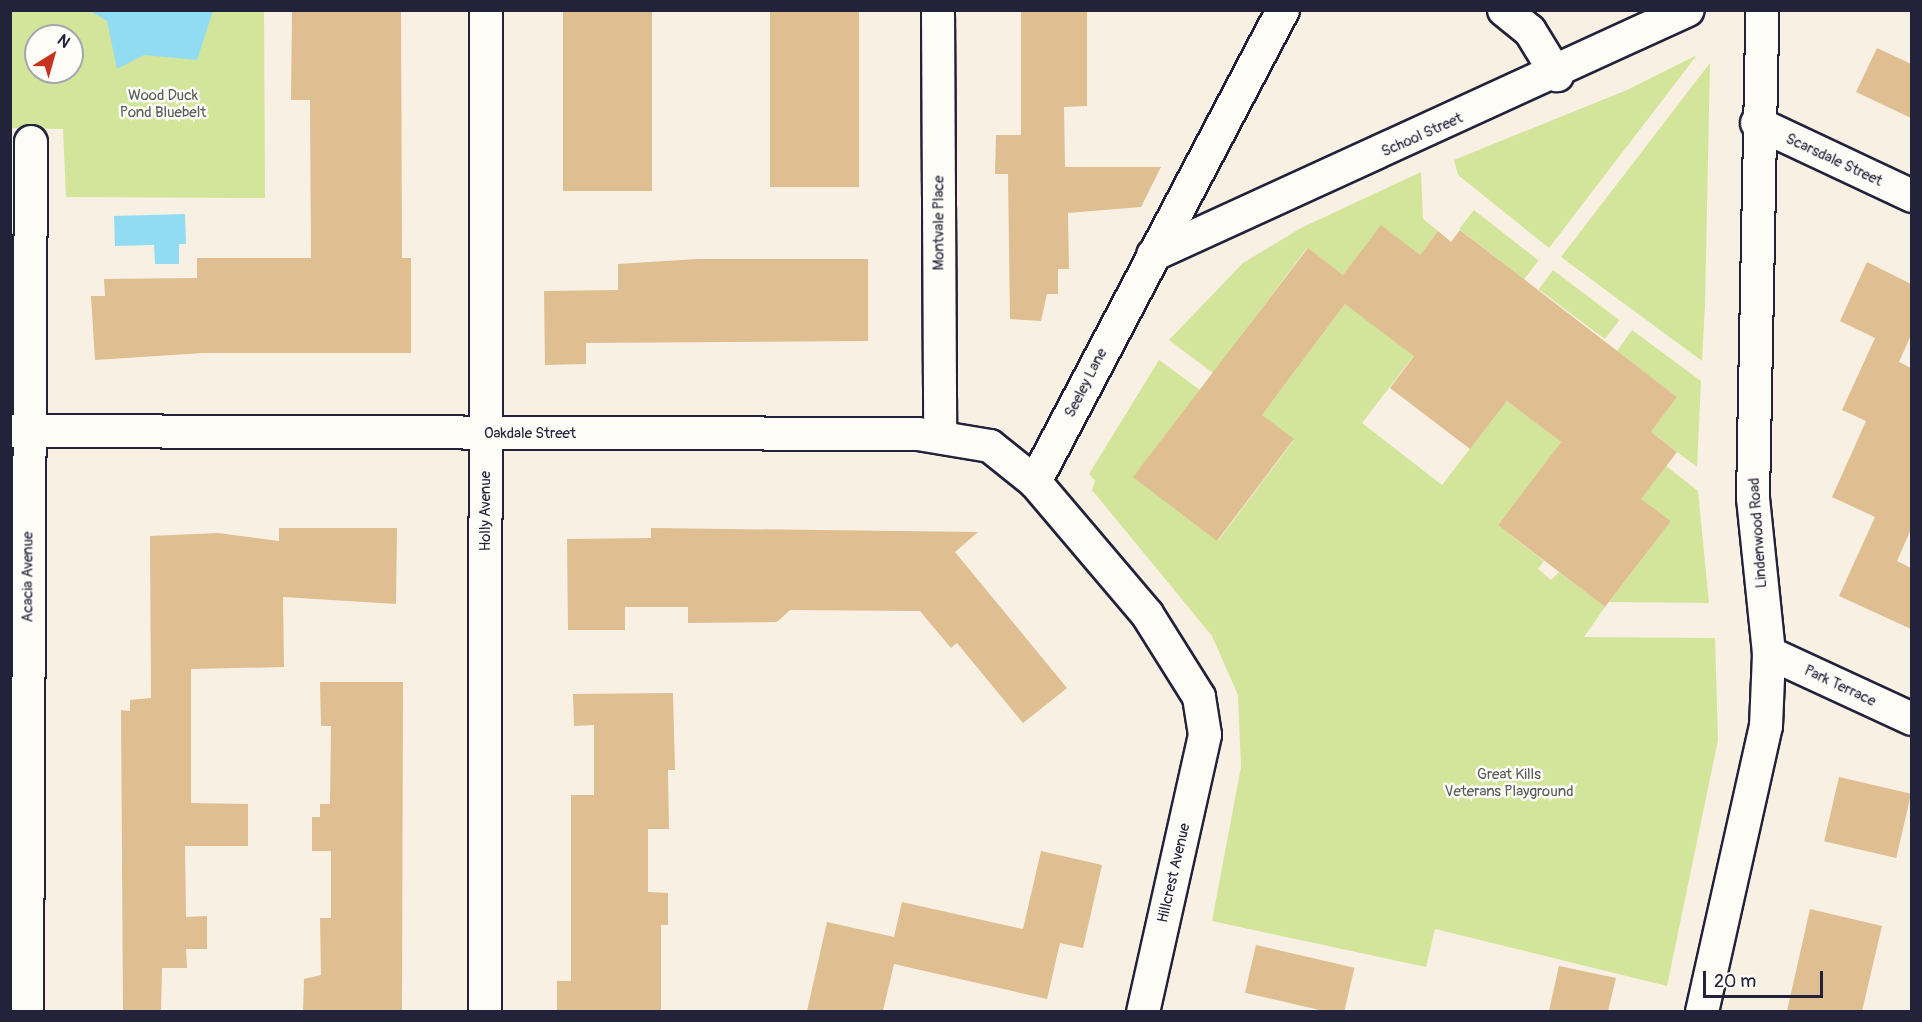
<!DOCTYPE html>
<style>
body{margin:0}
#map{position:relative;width:1922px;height:1022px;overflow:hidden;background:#f7f0e3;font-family:Pangolin,sans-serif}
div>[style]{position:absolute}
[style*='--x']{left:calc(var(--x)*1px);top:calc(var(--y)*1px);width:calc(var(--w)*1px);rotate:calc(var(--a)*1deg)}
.green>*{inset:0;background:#d3e59a;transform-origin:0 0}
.water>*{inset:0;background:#92dcf3}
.building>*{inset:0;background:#dfbe92;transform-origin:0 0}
.roads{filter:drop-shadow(2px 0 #22223b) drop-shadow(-2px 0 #22223b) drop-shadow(0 2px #22223b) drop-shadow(0 -2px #22223b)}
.minor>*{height:32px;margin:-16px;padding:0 16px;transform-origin:16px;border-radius:16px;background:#fdfcf7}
span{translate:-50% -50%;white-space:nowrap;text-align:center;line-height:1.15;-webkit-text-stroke:5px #fdfcf7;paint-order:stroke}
.park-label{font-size:15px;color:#575c58}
.street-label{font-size:15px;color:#22223b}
.frame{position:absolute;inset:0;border:12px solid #22223b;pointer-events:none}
.north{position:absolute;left:24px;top:24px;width:60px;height:60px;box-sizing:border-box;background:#fdfcf7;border:2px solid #a5a5ac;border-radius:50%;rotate:37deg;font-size:16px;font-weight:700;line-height:24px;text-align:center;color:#22223b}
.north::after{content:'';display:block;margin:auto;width:21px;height:27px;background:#c8321e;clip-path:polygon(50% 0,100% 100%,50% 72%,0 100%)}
.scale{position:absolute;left:1703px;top:971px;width:120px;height:27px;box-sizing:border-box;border:3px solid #22223b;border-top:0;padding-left:8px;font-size:18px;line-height:21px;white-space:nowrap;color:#22223b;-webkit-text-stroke:4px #fdfcf7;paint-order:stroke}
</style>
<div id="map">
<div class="green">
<div style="clip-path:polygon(evenodd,11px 11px,264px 11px,265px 198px,66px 197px,63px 129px,11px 128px,11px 11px,36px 36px,72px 36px,72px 72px,36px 72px,36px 36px)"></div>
<div style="clip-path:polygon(1697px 55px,1549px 248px,1458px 175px,1454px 160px,1627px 90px)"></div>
<div style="clip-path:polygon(1710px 63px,1705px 305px,1702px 361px,1561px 257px)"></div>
<div style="clip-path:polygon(1421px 172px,1423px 219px,1438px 231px,1420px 255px,1343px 275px,1307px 248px,1213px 373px,1169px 340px,1243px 263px,1301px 228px)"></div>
<div style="left:1474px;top:210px;width:82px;height:24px;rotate:38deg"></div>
<div style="left:1553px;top:270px;width:83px;height:24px;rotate:37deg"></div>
<div style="clip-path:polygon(1345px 304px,1418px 350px,1362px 423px,1442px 485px,1507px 401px,1561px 442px,1498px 525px,1544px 561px,1538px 569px,1551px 580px,1559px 572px,1605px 607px,1584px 637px,1715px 638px,1718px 740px,1667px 986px,1435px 929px,1426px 967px,1212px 921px,1241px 767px,1238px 695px,1212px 636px,1092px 490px,1095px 481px,1089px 474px,1159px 360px,1200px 390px,1134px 477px,1218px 541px,1294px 440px,1262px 415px)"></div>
<div style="clip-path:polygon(1632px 330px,1701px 381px,1697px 467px,1651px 432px,1677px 397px,1617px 351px)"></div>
<div style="clip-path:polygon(1666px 466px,1698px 491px,1709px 603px,1609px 602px,1671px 521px,1641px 499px)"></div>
</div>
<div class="water">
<div style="clip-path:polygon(90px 11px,213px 11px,197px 60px,144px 55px,117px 69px,107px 21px)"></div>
<div style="clip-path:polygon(185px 214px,186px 244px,179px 244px,179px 264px,155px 264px,154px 245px,115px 246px,114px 216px)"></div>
</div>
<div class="building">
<div style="clip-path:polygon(292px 10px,401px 10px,402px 258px,411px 258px,411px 353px,203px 353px,95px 360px,91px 296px,105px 296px,104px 279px,197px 278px,197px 258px,311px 258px,310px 100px,291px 100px)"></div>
<div style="left:563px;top:10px;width:89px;height:181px"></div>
<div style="left:770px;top:10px;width:89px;height:177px"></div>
<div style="clip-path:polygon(1021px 10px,1087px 10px,1087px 106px,1064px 107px,1065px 167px,1161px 167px,1141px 207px,1068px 213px,1069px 269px,1058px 269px,1058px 294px,1047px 294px,1041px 321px,1010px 319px,1008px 174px,995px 174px,996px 135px,1021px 135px)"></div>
<div style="clip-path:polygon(1877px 48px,1911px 64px,1911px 118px,1856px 92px)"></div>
<div style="clip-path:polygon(1381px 225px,1420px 255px,1438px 231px,1451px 242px,1460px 230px,1677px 397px,1651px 432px,1677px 452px,1641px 499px,1671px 521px,1605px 607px,1498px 525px,1561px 442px,1507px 401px,1470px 449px,1390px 388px,1414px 356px,1345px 304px,1262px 415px,1294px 439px,1217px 541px,1133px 477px,1308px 248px,1343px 275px)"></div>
<div style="clip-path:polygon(697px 259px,868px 259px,868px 341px,586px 343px,586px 364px,545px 365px,544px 291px,618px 290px,618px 264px)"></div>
<div style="clip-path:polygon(1867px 262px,1911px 284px,1911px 335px,1899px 362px,1911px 368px,1911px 529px,1897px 561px,1911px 568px,1911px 629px,1839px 596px,1875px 517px,1832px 497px,1866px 421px,1842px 410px,1875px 338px,1840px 321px)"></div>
<div style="clip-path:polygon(279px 528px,397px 528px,396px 604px,283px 597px,284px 667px,191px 669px,191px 803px,248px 804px,248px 846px,185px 846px,186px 917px,207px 916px,207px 949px,186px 949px,187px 968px,162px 968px,161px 1011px,123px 1011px,121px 710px,130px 711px,130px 700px,151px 698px,150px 536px,218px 533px,279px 541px)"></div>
<div style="clip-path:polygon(651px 528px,978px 532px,955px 552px,1067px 688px,1023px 723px,957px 643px,951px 648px,920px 611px,790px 610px,777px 622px,688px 623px,688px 607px,625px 607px,625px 630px,568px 630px,567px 539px,651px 538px)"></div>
<div style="clip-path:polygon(320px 682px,403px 682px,402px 1011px,303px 1011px,304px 979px,321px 975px,320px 918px,331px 918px,331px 851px,312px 851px,312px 817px,320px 817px,320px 804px,330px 804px,331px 726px,321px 726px)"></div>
<div style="clip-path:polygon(673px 693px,675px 770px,668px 770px,669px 829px,648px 829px,648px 892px,668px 893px,668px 925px,661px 925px,661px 1011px,557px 1011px,557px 981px,571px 981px,571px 795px,594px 795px,594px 725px,574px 726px,573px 694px)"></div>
<div style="left:1839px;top:777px;width:74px;height:66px;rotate:13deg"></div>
<div style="clip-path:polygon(1041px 851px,1102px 865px,1083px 948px,1060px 943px,1047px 999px,894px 964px,883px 1011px,807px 1011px,827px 922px,894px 937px,902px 902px,1023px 929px)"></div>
<div style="clip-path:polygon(1810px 909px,1882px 926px,1862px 1011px,1787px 1011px)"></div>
<div style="left:1256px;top:945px;width:101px;height:49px;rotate:13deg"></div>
<div style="clip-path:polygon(1559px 966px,1616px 978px,1608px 1011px,1549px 1011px)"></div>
</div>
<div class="roads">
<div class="minor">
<div style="--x:938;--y:10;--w:425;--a:89.7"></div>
<div style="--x:1504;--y:10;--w:33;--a:39"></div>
<div style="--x:1530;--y:31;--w:52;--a:58.5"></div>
<div style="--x:1757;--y:123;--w:171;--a:25.2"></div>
<div style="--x:1153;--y:255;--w:588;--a:-24.61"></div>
<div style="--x:10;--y:431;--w:908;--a:0.19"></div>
<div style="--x:918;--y:434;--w:73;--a:9.5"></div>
<div style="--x:990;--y:446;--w:58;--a:38.7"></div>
<div style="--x:1035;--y:482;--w:173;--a:49.7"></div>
<div style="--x:1147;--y:614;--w:98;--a:57.9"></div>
<div style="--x:1199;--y:697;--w:38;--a:81"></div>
<div style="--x:1205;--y:735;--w:284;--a:102.6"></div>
<div style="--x:1035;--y:482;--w:533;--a:-62.28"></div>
<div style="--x:1769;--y:653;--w:157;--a:24.8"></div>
<div style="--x:27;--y:1012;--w:870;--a:-89.74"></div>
<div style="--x:485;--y:1012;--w:1002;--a:-89.94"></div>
<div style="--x:1702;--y:1012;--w:293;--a:-77.4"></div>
<div style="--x:1766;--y:726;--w:73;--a:-87.6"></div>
<div style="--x:1769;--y:653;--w:156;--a:-95.9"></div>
<div style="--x:1753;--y:498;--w:488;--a:-88.9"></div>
</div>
</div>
<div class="park-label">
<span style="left:163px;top:104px">Wood Duck<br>Pond Bluebelt</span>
<span style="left:1509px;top:783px">Great Kills<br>Veterans Playground</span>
</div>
<div class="street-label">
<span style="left:1422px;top:135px;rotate:-24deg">School Street</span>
<span style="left:1834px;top:160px;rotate:25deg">Scarsdale Street</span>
<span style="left:939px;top:223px;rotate:-90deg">Montvale Place</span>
<span style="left:1086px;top:383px;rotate:-63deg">Seeley Lane</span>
<span style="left:530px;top:434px">Oakdale Street</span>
<span style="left:486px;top:511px;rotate:-90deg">Holly Avenue</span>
<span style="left:1758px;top:533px;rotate:-94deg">Lindenwood Road</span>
<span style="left:28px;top:577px;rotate:-90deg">Acacia Avenue</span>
<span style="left:1840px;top:686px;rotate:25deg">Park Terrace</span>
<span style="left:1174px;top:873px;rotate:-77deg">Hillcrest Avenue</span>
</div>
<div class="frame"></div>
<div class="north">N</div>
<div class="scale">20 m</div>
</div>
